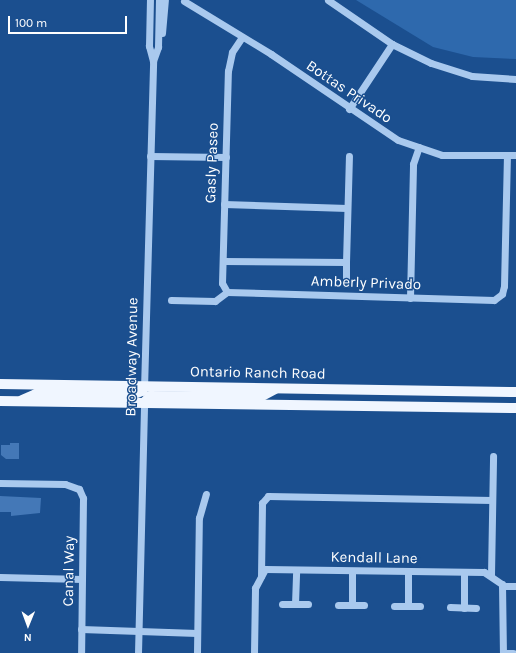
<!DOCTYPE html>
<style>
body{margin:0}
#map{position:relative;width:516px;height:653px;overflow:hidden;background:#1b4f8f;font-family:Karla,sans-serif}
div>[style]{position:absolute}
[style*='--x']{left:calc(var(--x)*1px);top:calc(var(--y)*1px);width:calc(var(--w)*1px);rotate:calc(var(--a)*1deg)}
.green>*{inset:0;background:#2e69ad}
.building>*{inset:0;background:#4478b7}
.minor>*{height:7px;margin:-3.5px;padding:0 3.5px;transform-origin:3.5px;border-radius:3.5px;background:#a9c9ee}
.major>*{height:10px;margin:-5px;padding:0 5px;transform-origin:5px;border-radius:5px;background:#f0f6ff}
span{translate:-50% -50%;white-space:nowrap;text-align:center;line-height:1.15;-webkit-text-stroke:3px #1b4f8f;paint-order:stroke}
.street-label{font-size:15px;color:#fff}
.north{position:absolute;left:8px;top:605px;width:40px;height:40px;-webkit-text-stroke:3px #1b4f8f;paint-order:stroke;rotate:181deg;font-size:11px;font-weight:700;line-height:16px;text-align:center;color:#fff}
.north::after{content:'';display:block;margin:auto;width:14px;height:18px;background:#fff;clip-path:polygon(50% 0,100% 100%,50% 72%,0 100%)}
.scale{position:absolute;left:8px;top:16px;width:119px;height:18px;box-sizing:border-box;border:2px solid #fff;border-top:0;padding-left:5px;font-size:12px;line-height:14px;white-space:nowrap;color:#fff;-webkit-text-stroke:3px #1b4f8f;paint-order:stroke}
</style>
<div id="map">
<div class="green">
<div style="clip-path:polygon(356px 0,516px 0,516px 59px,473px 57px,433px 47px)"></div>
</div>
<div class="building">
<div style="clip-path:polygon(10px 443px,19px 443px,19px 459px,6px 459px,1px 455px,1px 445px,10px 445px)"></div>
<div style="clip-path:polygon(0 496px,41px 498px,40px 513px,11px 516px,11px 512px,0 512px)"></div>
</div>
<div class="minor">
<div style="--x:328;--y:0;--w:78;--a:34.5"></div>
<div style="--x:392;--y:44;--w:43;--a:26"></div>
<div style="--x:431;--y:63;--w:43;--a:17.6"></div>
<div style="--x:472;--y:76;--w:44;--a:3.9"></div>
<div style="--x:184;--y:1;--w:102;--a:31.3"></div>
<div style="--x:271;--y:54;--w:153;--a:34.1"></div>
<div style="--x:398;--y:140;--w:46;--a:18.8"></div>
<div style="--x:442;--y:155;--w:74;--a:0"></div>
<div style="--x:162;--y:33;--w:33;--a:-85"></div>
<div style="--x:153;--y:61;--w:15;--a:-70"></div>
<div style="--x:158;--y:47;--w:47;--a:-88.8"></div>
<div style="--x:349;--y:109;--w:78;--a:-56.5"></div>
<div style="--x:150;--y:156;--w:76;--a:0.8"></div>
<div style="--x:224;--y:204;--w:123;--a:1.9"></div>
<div style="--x:223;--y:261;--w:123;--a:0.5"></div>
<div style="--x:346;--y:262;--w:106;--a:-88.4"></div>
<div style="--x:346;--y:262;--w:22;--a:90"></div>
<div style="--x:227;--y:292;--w:267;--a:1.7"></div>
<div style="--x:494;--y:300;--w:10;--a:-37"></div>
<div style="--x:502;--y:294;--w:8;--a:-76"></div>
<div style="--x:504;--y:286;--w:131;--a:-88.7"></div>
<div style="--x:227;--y:292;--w:10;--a:-119"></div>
<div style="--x:222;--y:283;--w:212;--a:-88.4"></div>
<div style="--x:228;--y:71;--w:19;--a:-78"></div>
<div style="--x:232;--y:52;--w:18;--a:-56"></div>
<div style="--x:410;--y:298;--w:134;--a:-88.7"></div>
<div style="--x:413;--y:164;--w:18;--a:-71"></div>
<div style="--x:171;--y:300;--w:44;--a:1.3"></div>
<div style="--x:215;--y:301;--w:15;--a:-37"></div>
<div style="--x:144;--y:389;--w:328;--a:-88.4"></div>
<div style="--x:153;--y:61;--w:16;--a:-105"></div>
<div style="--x:149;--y:46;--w:46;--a:-88.8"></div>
<div style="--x:0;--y:483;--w:65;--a:0.9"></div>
<div style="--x:65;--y:484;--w:15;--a:20"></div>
<div style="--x:79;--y:489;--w:10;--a:66"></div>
<div style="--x:83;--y:498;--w:155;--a:90.7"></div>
<div style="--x:491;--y:575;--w:119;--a:-89"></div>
<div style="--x:261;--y:576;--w:73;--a:-89.2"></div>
<div style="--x:262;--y:503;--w:9;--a:-49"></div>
<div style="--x:268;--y:496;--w:224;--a:1"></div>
<div style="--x:0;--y:577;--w:82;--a:1.4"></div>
<div style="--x:502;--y:586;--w:14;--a:0"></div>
<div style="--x:282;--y:604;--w:26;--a:0"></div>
<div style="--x:295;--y:604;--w:34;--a:-88"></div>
<div style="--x:338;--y:605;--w:26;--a:0"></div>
<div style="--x:352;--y:605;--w:34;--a:-90"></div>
<div style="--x:394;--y:606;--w:26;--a:0"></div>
<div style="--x:408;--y:606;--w:35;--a:-90"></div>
<div style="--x:450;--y:607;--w:26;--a:2"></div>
<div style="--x:464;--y:608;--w:36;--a:-90"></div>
<div style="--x:81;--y:629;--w:116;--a:2"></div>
<div style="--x:138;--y:653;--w:253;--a:-88.6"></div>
<div style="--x:197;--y:653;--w:135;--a:-89.2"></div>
<div style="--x:199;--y:518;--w:25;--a:-74"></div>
<div style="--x:254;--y:653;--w:65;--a:-89.1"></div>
<div style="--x:255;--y:588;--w:21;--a:-62"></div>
<div style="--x:265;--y:569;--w:219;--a:0.8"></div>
<div style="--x:484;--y:572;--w:22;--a:34"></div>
<div style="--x:502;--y:584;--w:69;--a:89.2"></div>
<div style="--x:503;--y:653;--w:10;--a:0"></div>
</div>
<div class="major">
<div style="--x:0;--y:384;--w:516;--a:0.89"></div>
<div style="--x:22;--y:400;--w:15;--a:-23"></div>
<div style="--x:36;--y:394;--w:98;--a:0"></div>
<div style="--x:134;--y:394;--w:9;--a:-21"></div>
<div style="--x:142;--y:391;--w:4;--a:-63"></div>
<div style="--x:0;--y:401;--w:516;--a:0.78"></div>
<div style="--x:144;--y:403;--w:9;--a:-49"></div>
<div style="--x:150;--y:396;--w:110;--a:0.5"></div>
<div style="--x:260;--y:397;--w:17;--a:-28"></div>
</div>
<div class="street-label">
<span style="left:349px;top:92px;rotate:34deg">Bottas Privado</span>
<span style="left:212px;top:163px;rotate:-88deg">Gasly Paseo</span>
<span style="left:366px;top:283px;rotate:2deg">Amberly Privado</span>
<span style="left:132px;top:357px;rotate:-89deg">Broadway Avenue</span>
<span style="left:258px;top:373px;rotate:1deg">Ontario Ranch Road</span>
<span style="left:374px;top:558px;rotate:1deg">Kendall Lane</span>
<span style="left:69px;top:571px;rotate:-89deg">Canal Way</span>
</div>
<div class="north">N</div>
<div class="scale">100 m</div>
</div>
